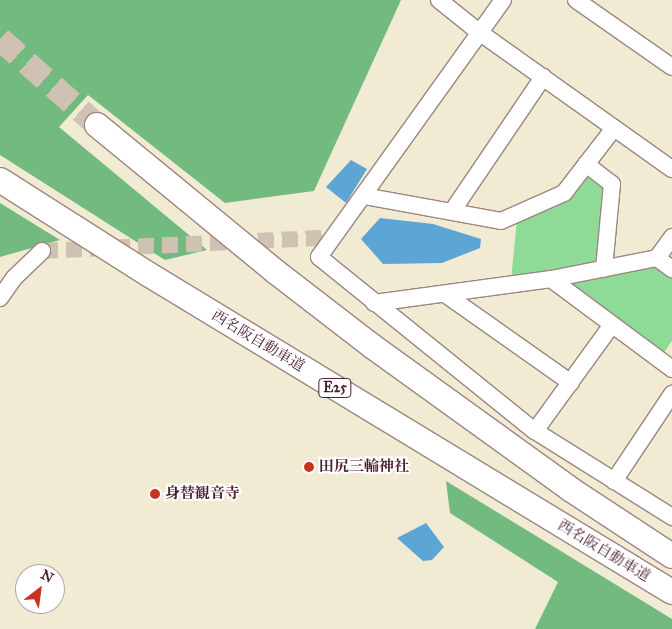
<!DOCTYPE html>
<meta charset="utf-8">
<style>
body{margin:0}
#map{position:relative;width:672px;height:629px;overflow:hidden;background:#f2ebd4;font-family:"IM FELL Great Primer","Noto Serif JP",serif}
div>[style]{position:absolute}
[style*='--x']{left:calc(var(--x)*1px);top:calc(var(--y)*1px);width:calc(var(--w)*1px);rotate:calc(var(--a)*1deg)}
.green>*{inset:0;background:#8eda97}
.forest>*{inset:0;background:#72ba80}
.water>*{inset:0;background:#5da5d4}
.minor-tunnel>*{height:16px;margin-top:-8px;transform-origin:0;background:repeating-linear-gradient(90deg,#d0c2b2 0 16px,transparent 0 24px)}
.highway-tunnel>*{height:24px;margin-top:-12px;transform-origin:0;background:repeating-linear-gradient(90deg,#d0c2b2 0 24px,transparent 0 36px)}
.roads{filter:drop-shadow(1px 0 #9e8580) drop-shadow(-1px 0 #9e8580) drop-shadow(0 1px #9e8580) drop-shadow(0 -1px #9e8580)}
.minor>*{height:16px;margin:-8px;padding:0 8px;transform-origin:8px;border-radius:8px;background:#fff}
.highway>*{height:24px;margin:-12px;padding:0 12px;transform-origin:12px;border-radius:12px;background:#fff}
.dots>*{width:14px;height:14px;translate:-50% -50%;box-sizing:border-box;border:2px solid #fff;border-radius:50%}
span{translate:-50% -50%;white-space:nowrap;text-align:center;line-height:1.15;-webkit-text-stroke:4px #fff;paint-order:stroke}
.shield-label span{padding:1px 4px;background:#fff;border:1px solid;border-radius:4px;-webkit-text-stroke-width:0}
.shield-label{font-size:14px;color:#4a1f2b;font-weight:700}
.street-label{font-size:15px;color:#4a1f2b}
.poi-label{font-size:15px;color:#4a1f2b;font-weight:700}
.left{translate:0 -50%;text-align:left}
.north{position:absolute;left:15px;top:564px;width:50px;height:50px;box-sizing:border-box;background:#fff;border:1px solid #b7a5aa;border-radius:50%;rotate:30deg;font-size:14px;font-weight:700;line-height:20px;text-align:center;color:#4a1f2b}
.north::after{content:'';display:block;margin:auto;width:18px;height:22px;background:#c8321e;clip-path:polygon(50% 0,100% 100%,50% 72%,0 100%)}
</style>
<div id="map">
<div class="green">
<div style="clip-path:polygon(586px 171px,607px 187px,600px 265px,511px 280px,517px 220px)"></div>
<div style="clip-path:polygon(654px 264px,672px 276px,672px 341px,662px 355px,563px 282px)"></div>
</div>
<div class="forest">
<div style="clip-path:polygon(0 0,401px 0,314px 191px,225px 203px,88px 95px,59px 127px,207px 250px,165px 260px,0 155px)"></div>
<div style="clip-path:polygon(0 203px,60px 240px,0 257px)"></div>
<div style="clip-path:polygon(446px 481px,672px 619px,672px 629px,535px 629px,558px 582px,450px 513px)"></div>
</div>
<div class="water">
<div style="clip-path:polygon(351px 160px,367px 169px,346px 203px,326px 187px)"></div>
<div style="clip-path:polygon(380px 218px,433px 224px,481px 239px,480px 248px,442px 263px,383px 264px,361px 239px)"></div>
<div style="clip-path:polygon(426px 523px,444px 547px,432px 560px,423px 561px,397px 538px)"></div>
</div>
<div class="minor-tunnel">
<div style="--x:42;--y:251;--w:292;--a:-2.7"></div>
</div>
<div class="highway-tunnel">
<div style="--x:0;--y:39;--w:130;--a:41.6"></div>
</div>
<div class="roads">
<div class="minor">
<div style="--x:439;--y:0;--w:51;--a:38.7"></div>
<div style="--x:479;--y:32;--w:237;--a:35.4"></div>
<div style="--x:503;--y:0;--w:316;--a:125.6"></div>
<div style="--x:319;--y:257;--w:277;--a:38.9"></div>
<div style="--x:535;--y:431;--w:162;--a:32.1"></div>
<div style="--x:576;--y:0;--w:117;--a:34.9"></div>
<div style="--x:586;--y:164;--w:33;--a:38"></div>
<div style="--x:612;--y:184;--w:85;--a:95.4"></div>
<div style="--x:364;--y:196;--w:139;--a:10.3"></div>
<div style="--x:501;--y:221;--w:69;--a:-24"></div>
<div style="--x:564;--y:193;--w:82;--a:-52.4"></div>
<div style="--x:453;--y:210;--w:161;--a:-55.9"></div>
<div style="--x:657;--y:258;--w:19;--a:36"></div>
<div style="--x:551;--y:279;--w:151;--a:36.6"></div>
<div style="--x:445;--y:294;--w:154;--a:35.2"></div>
<div style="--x:0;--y:298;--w:24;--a:-55"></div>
<div style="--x:14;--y:278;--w:39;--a:-44"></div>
<div style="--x:374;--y:303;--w:179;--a:-7.7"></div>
<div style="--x:551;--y:279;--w:108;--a:-11.2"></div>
<div style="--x:657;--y:258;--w:26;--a:-54"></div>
<div style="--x:535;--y:431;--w:130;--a:-54.1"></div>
<div style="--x:614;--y:481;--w:105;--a:-56.3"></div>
</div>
<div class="highway">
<div style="--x:97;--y:125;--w:232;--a:39.4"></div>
<div style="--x:276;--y:272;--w:121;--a:37.6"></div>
<div style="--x:372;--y:346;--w:244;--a:35.8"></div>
<div style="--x:570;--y:489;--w:122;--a:33.3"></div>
<div style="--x:0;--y:180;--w:175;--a:32.4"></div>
<div style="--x:148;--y:274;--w:613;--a:31.25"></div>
</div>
</div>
<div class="dots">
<div style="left:309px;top:467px;background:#c8321e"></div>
<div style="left:155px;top:494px;background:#c8321e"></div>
</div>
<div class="shield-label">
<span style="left:335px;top:388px">E25</span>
</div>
<div class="street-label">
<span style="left:258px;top:341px;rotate:31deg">西名阪自動車道</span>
<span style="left:604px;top:551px;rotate:31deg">西名阪自動車道</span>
</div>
<div class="poi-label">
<span class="left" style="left:319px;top:467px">田尻三輪神社</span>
<span class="left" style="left:165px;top:494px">身替観音寺</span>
</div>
<div class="north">N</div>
</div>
